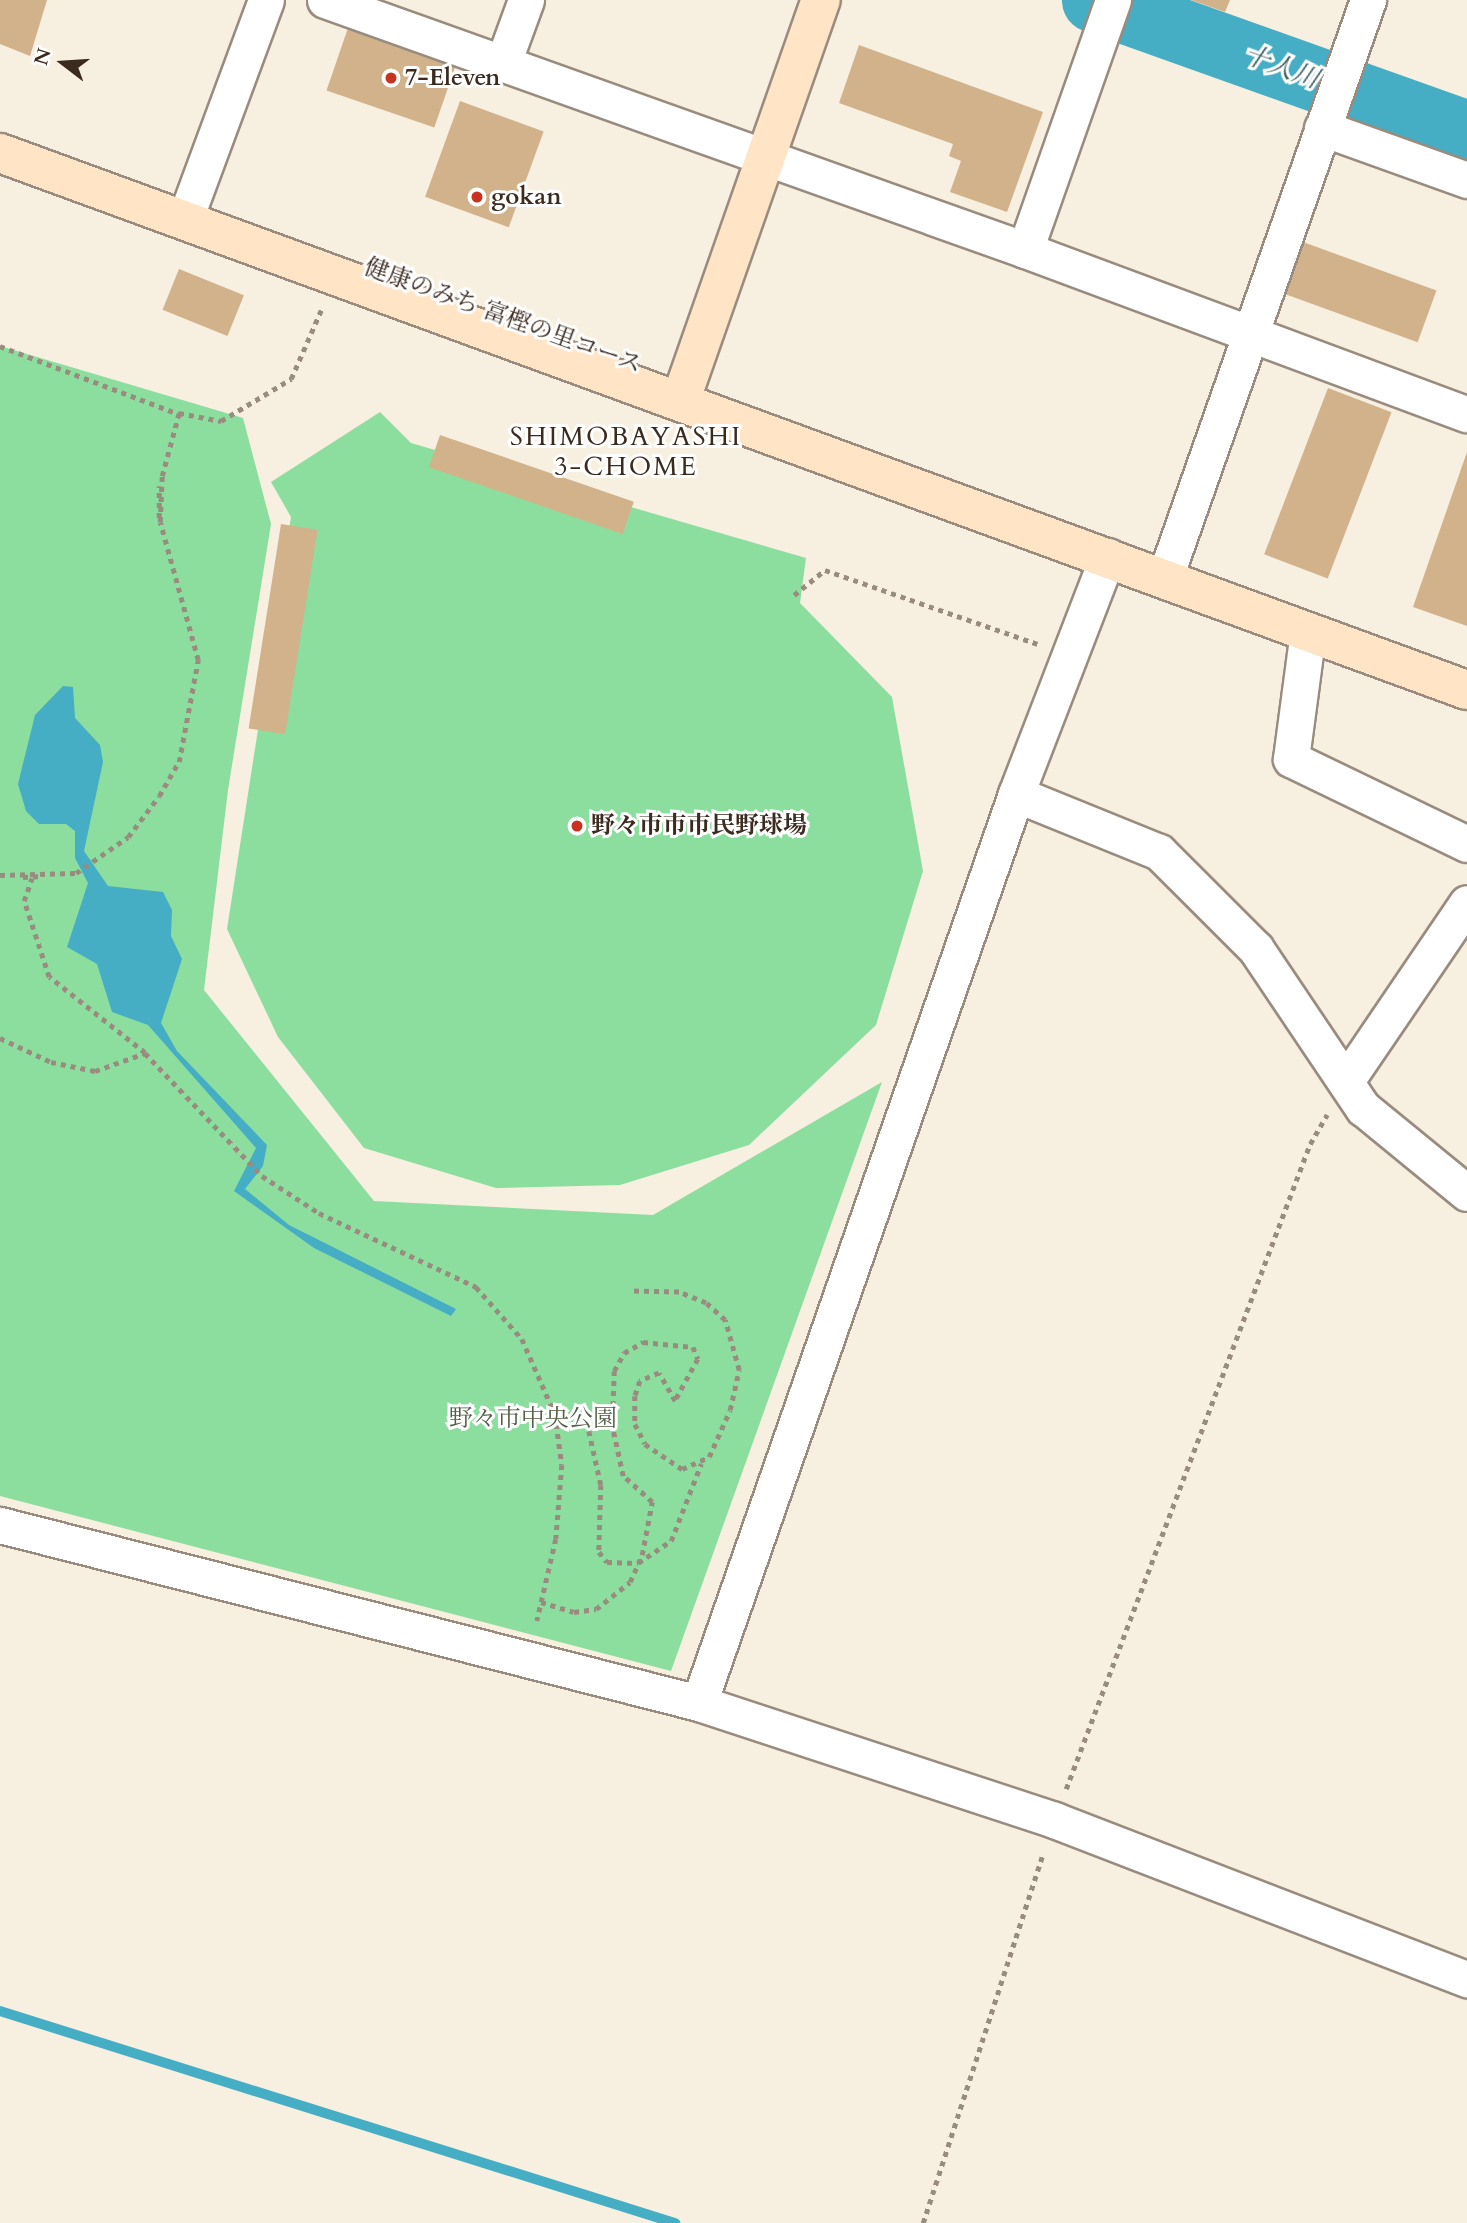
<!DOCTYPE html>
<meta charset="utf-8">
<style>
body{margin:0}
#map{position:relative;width:1467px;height:2223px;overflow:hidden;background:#f7efe0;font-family:Cardo,"Noto Serif JP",serif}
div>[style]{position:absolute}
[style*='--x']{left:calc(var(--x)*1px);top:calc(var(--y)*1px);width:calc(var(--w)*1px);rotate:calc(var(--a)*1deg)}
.green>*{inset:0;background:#8cde9f}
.water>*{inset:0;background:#45adc4}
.stream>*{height:10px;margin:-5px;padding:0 5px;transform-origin:5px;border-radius:5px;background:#45adc4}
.river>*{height:65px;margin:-32.5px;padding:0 32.5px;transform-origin:32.5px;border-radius:32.5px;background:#45adc4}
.building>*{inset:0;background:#d1b28a;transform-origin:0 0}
.path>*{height:4.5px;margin-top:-2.25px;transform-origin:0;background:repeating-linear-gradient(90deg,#998c7f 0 5px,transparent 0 10px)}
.roads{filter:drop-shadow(2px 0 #998c7f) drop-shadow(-2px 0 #998c7f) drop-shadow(0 2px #998c7f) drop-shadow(0 -2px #998c7f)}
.street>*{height:35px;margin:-17.5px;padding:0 17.5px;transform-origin:17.5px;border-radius:17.5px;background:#fff}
.secondary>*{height:38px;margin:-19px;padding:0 19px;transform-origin:19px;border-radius:19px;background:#ffe4c6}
.dots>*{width:19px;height:19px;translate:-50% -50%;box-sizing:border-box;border:4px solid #fff;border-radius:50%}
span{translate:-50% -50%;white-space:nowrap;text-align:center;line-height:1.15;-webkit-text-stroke:6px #fff;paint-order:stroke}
.poi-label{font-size:24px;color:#3b2a1e;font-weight:700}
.left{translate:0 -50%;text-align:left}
.street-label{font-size:24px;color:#3b2a1e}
.park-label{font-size:24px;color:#536045}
.water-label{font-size:26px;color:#3f5e60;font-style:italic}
.neighbourhood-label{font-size:26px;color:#3b2a1e;letter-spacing:2px}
.north{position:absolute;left:28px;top:28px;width:70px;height:70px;-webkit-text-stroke:5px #fff;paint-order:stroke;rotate:287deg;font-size:19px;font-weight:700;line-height:28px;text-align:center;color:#3b2a1e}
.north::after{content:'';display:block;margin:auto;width:24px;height:32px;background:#3b2a1e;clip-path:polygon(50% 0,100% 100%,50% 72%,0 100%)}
</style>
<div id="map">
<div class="green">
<div style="clip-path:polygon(0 346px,243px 418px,271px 524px,228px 790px,204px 990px,374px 1201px,653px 1215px,882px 1082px,671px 1671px,0 1496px)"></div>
<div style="clip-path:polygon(380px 412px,411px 443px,806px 558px,800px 603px,892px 697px,923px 871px,876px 1025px,749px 1145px,620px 1185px,496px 1188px,364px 1148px,278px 1037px,227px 929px,291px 517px,271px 482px)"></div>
</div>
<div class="water">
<div style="clip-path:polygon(63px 686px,73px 687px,75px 718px,100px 745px,103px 762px,84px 851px,108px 886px,163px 892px,172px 910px,171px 936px,182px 959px,161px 1023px,177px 1051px,267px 1145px,263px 1166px,245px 1189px,289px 1225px,456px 1309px,451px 1316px,314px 1248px,234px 1191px,256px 1148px,148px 1025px,112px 1012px,97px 964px,67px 947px,88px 883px,75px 858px,75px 831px,66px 824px,39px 824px,26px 811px,18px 784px,35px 715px)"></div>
</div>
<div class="stream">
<div style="--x:0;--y:2011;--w:708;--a:17.44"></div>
</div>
<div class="river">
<div style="--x:1094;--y:0;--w:396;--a:19.6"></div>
</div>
<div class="building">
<div style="clip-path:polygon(0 0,47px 0,30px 56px,0 44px)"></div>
<div style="clip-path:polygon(1191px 0,1230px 0,1225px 12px)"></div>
<div style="left:348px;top:28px;width:114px;height:66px;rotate:19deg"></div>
<div style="clip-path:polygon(859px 45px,1043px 112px,1007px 212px,950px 192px,961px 161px,949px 156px,953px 144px,839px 103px)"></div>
<div style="left:460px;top:101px;width:89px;height:102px;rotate:20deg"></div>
<div style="left:1303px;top:242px;width:142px;height:55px;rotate:20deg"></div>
<div style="left:179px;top:269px;width:70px;height:44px;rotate:22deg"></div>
<div style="left:1328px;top:388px;width:68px;height:178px;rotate:21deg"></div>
<div style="left:440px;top:435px;width:205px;height:34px;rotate:19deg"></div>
<div style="clip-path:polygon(1467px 452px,1467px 626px,1413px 607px)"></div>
<div style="left:281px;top:524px;width:37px;height:207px;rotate:9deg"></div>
</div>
<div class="path">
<div style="--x:0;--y:346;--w:191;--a:20.8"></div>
<div style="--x:159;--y:518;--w:32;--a:-90"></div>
<div style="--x:794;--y:595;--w:40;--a:-39"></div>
<div style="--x:825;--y:570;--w:225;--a:19.2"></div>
<div style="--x:0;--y:875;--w:76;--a:-1.5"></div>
<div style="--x:76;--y:873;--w:63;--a:-34.7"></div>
<div style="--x:128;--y:837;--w:51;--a:-52.9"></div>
<div style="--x:159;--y:796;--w:39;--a:-60"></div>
<div style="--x:179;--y:762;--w:104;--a:-79.4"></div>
<div style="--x:198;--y:660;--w:143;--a:-105.4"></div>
<div style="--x:160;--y:522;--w:46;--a:-87.5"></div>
<div style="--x:162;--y:476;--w:65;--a:-74.9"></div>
<div style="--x:179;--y:413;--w:43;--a:10.8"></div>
<div style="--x:221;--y:421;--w:82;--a:-31"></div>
<div style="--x:291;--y:379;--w:77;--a:-66.4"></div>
<div style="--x:23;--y:877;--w:19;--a:-3"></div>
<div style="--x:0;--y:1038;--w:56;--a:25.2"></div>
<div style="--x:51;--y:1062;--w:45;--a:11.6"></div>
<div style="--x:95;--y:1071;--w:53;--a:-19.8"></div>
<div style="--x:145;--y:1053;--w:122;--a:-141.6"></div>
<div style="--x:49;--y:977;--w:80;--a:-108.2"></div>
<div style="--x:24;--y:901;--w:24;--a:-71"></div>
<div style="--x:145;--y:1053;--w:170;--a:46.4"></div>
<div style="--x:262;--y:1176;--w:68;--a:33"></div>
<div style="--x:319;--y:1213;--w:174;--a:25.2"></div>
<div style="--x:476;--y:1287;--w:69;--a:48.5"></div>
<div style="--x:522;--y:1339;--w:82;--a:66.3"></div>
<div style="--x:555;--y:1414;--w:51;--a:82.2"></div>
<div style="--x:562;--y:1465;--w:74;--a:94.6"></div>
<div style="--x:556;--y:1539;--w:84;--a:103"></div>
<div style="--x:589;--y:1431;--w:55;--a:77.5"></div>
<div style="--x:601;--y:1485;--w:67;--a:91.7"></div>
<div style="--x:599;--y:1552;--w:13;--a:51"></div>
<div style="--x:607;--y:1562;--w:31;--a:2"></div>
<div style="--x:638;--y:1563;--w:40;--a:-34"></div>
<div style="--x:671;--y:1541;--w:83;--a:-68.7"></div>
<div style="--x:541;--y:1602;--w:34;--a:17"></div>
<div style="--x:574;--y:1612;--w:22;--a:-8"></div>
<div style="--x:596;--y:1609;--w:43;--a:-38.5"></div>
<div style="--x:630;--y:1582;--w:30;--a:-66"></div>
<div style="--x:642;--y:1555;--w:54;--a:-79.3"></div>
<div style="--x:652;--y:1502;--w:39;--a:-138"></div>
<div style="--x:623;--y:1476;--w:51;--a:-102.4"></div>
<div style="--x:612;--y:1426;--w:55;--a:-87.9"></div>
<div style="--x:614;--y:1371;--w:21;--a:-61"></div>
<div style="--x:624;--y:1353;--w:22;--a:-30"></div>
<div style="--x:643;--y:1342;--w:50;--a:5.7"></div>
<div style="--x:693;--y:1347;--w:13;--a:67"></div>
<div style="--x:698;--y:1359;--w:48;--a:118.7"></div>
<div style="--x:675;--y:1401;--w:32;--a:-120"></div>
<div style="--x:659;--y:1373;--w:21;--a:157"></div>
<div style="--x:640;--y:1381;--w:16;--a:108"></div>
<div style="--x:635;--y:1396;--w:28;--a:90"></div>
<div style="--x:635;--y:1424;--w:22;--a:63"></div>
<div style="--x:645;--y:1444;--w:45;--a:34"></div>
<div style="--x:682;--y:1469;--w:30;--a:-24"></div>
<div style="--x:709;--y:1457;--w:51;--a:-65.9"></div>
<div style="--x:730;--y:1410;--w:41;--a:-77.3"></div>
<div style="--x:739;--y:1370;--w:52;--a:-105.6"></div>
<div style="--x:725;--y:1320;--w:25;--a:-138"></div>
<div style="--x:706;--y:1303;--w:29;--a:-158"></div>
<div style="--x:679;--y:1292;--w:48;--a:-178.8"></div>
<div style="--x:1066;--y:1789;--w:690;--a:-69.28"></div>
<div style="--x:1310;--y:1144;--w:34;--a:-60"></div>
<div style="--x:923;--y:2223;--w:389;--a:-72"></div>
</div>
<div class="roads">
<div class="street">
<div style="--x:325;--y:0;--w:743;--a:19.65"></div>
<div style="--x:1025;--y:250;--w:265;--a:-70.6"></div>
<div style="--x:503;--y:63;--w:67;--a:-69.9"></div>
<div style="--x:1322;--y:128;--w:154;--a:19.7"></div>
<div style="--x:185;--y:219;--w:233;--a:-69.7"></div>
<div style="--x:1025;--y:250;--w:471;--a:20.4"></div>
<div style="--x:1165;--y:577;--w:612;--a:-70.62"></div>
<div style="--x:1308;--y:631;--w:129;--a:97.6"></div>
<div style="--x:1291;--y:759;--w:195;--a:25.8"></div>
<div style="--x:1016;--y:794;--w:154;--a:22.1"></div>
<div style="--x:1159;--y:852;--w:137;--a:45"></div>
<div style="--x:1256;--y:949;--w:192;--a:56.1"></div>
<div style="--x:1363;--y:1108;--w:134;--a:39.3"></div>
<div style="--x:1346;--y:1081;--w:215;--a:-55.8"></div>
<div style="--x:0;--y:1525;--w:721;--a:14.29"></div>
<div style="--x:699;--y:1703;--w:374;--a:18.2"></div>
<div style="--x:1054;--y:1820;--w:443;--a:21.1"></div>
<div style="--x:699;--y:1703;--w:963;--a:-70.77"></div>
<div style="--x:1016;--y:794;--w:255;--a:-68.9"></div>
</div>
<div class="secondary">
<div style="--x:0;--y:153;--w:1562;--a:20.11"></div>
<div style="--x:681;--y:399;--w:423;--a:-70.7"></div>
</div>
</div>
<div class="dots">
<div style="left:391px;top:78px;background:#c8321e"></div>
<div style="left:477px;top:197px;background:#c8321e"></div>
<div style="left:577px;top:826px;background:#c8321e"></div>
</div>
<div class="poi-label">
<span class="left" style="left:405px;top:78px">7-Eleven</span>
<span class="left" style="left:491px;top:197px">gokan</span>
<span class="left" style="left:591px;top:826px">野々市市市民野球場</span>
</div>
<div class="street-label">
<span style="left:503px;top:316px;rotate:20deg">健康のみち 富樫の里コース</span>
</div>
<div class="park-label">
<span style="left:533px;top:1419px">野々市中央公園</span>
</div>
<div class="water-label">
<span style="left:1281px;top:67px;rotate:20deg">十人川</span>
</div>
<div class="neighbourhood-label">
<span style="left:626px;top:452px">SHIMOBAYASHI<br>3-CHOME</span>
</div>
<div class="north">N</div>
</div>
